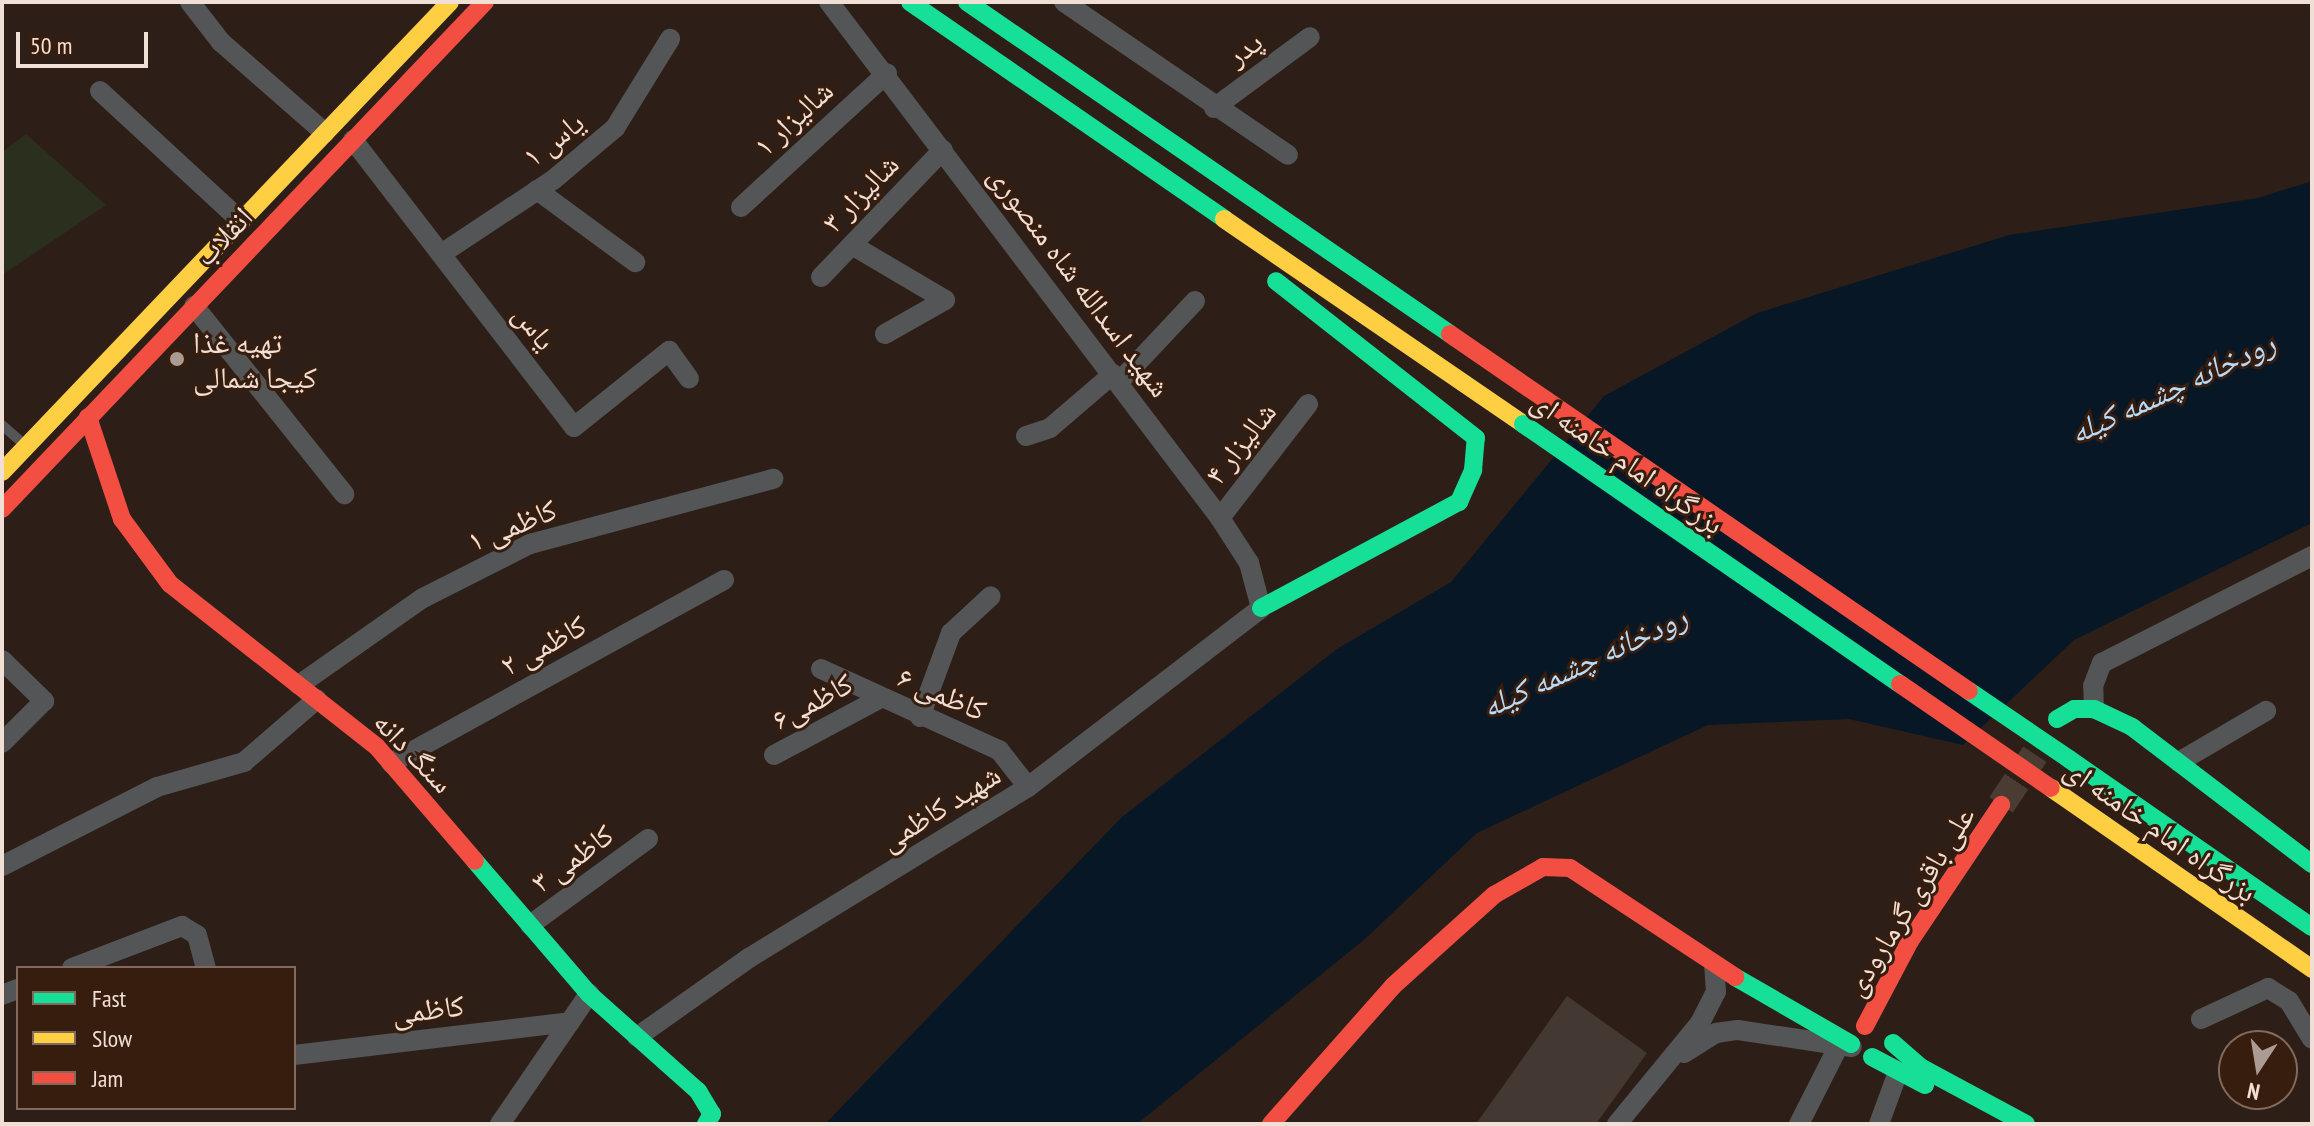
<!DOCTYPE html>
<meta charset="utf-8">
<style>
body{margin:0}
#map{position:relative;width:2314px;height:1126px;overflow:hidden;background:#2d1f17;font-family:"PT Sans Narrow","Noto Naskh Arabic",sans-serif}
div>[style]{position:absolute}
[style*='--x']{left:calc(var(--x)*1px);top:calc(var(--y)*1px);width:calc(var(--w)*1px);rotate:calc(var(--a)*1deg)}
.green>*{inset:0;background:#2b2f1e}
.water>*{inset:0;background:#071726}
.building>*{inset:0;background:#443932}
.secondary-tunnel>*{height:28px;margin-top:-14px;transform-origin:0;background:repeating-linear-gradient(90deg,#4a3c33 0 28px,transparent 0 42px)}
.lane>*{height:10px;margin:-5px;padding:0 5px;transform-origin:5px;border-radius:5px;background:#535556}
.street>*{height:20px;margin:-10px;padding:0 10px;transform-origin:10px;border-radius:10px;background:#535556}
.fast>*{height:18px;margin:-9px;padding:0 9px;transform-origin:9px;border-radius:9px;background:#16e098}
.slow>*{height:18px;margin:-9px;padding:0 9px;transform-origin:9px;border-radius:9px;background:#ffcf43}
.jam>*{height:18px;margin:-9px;padding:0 9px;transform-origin:9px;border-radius:9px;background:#f24e42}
.fast-bridge>*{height:18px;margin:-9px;padding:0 9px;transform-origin:9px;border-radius:9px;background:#16e098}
.jam-bridge>*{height:18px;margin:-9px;padding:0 9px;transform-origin:9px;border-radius:9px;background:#f24e42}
.dots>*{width:22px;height:22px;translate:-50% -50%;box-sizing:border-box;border:4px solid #371d0d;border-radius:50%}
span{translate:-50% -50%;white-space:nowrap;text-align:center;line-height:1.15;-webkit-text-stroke:6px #371d0d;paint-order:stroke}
.street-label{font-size:30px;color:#f1ded4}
.poi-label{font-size:30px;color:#f1ded4}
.left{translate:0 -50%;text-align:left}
.water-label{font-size:32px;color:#b7dbfb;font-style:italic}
.frame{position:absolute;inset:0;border:4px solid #f1ded4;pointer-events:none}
.legend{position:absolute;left:16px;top:966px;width:280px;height:144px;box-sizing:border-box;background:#371d0d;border:2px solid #816a5d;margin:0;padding:10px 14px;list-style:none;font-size:24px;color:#f1ded4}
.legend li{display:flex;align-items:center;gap:16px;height:40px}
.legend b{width:40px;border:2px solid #816a5d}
.north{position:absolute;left:2218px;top:1030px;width:80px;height:80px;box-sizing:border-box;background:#371d0d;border:2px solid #816a5d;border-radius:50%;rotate:192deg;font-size:22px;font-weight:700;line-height:32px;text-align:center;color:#f1ded4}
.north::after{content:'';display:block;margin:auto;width:28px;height:36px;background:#ac9b92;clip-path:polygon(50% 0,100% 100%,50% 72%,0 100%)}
.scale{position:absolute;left:16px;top:32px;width:132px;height:36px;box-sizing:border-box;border:4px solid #f1ded4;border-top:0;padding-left:10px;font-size:24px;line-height:28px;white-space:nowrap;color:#f1ded4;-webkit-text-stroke:6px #371d0d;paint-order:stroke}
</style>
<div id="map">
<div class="green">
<div style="clip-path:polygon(26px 134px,106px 205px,2px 275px,2px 152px)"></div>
</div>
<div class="water">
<div style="clip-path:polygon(2312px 181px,2312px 523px,2074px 640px,1963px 745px,1849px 719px,1708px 725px,1477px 833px,1365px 939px,1137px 1124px,825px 1124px,1122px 817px,1337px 649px,1451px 582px,1604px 396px,1757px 313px,2009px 235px,2258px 198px)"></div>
</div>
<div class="building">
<div style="clip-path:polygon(1567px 996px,1647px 1053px,1596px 1124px,1476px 1124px)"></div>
</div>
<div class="secondary-tunnel">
<div style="--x:2001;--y:805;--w:61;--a:-56.3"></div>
</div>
<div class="lane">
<div style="--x:2;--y:425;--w:30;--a:41"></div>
</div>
<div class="street">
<div style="--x:190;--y:2;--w:51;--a:52.2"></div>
<div style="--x:221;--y:42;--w:138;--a:41.2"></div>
<div style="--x:1064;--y:2;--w:271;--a:34.3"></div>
<div style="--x:100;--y:91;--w:192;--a:42.7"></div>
<div style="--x:1214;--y:108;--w:119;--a:-36.5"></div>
<div style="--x:353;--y:140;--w:362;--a:52.4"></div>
<div style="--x:574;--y:427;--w:122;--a:-38.7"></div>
<div style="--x:669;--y:351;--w:34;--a:54"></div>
<div style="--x:537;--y:190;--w:122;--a:36.3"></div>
<div style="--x:741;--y:207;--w:198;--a:-42.5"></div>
<div style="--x:852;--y:245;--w:108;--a:30.6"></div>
<div style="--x:945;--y:300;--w:69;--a:150.5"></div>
<div style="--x:441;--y:254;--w:134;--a:-33.5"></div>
<div style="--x:553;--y:180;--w:81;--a:-40"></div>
<div style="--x:615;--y:128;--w:105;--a:-58.3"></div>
<div style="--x:821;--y:277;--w:176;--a:-46.2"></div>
<div style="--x:194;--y:306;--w:241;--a:51.4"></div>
<div style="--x:1119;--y:382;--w:111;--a:-46.8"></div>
<div style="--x:1026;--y:436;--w:25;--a:-18"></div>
<div style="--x:1050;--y:428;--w:83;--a:-40.6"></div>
<div style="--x:1220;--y:518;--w:144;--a:-52.3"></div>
<div style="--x:2;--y:660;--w:59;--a:44.3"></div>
<div style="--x:44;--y:701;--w:59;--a:135"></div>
<div style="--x:821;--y:669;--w:196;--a:24.5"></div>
<div style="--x:999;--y:750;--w:47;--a:51.9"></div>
<div style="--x:299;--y:685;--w:151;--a:-35.1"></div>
<div style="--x:423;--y:598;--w:120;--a:-26.8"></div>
<div style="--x:530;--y:544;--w:252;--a:-15"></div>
<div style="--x:2094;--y:709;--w:23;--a:-92"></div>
<div style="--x:2093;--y:686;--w:25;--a:-69"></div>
<div style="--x:2102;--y:663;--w:236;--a:-27"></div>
<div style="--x:920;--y:717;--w:90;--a:-69.7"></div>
<div style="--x:951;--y:633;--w:54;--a:-42.8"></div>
<div style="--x:774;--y:755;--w:119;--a:-28.1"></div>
<div style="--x:2179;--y:762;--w:101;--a:-30.4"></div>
<div style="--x:391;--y:763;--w:380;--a:-28.8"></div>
<div style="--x:2;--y:866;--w:174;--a:-27"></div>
<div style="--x:157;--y:787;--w:91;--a:-16"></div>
<div style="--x:244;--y:762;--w:96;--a:-40.8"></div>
<div style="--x:530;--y:925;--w:146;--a:-36.1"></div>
<div style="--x:72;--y:968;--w:118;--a:-20.9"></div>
<div style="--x:182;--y:926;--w:17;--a:31"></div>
<div style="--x:197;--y:935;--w:34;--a:75"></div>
<div style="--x:2;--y:995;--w:17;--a:-21"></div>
<div style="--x:2201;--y:1019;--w:74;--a:-24.8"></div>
<div style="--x:2268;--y:988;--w:25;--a:32"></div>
<div style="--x:2289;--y:1001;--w:44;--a:58.8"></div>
<div style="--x:637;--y:1037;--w:137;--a:-35.2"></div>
<div style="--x:749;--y:958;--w:327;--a:-31.5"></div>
<div style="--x:1028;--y:787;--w:294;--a:-37.5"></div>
<div style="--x:1261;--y:608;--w:47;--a:-104.9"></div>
<div style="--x:1249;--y:563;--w:54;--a:-122.8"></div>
<div style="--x:1220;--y:518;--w:647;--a:-127.15"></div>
<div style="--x:1684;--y:1053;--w:38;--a:-32"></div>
<div style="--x:1716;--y:1033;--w:22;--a:-8"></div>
<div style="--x:1738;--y:1030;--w:115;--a:8.5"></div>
<div style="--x:294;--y:1055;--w:278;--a:-6.8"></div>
<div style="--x:500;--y:1124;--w:158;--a:-55.6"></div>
<div style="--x:1617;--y:1124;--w:131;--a:-50.6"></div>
<div style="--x:1700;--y:1023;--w:35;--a:-63"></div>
<div style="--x:1716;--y:992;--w:27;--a:-94"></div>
<div style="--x:1799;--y:1124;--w:84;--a:-63.1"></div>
<div style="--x:1879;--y:1124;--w:55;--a:-69.9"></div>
</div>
<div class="fast">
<div style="--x:910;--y:2;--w:382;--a:34.6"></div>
<div style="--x:967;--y:2;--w:586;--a:34.5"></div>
<div style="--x:1261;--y:608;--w:225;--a:-28.2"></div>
<div style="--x:1459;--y:502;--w:35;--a:-66"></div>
<div style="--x:1473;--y:470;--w:32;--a:-85"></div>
<div style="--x:1476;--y:438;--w:254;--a:-141.9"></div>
<div style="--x:2057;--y:719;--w:20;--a:-30"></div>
<div style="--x:2074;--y:709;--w:20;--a:0"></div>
<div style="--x:2094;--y:709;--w:42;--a:25.3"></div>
<div style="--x:2132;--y:727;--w:226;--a:37.3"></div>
<div style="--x:2069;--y:759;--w:295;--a:34.7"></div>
<div style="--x:475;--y:861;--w:175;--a:49.4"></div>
<div style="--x:589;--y:994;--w:146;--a:41.7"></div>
<div style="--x:698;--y:1091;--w:27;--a:59"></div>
<div style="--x:712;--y:1114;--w:12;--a:121"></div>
<div style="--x:1735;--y:977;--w:134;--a:30"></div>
<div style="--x:1893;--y:1043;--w:38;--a:41"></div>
<div style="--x:1922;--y:1068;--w:118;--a:28.3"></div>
<div style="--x:1872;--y:1057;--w:60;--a:27.8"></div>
</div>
<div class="slow">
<div style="--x:1224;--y:219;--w:363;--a:34.4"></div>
<div style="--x:2;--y:472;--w:649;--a:-46.37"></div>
<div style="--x:2051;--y:788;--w:318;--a:34.7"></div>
</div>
<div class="jam">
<div style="--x:1450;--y:334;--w:116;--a:34.5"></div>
<div style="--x:88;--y:417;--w:108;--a:71.6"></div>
<div style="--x:122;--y:519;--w:81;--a:53.6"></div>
<div style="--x:170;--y:584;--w:263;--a:38.2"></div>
<div style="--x:377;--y:747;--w:150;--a:49.3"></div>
<div style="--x:2;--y:509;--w:700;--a:-46.39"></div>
<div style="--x:1865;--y:1026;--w:96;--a:-62.1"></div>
<div style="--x:1910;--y:941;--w:164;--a:-56.2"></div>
<div style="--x:1271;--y:1124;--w:184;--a:-48.5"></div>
<div style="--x:1393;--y:986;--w:136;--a:-42"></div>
<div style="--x:1494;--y:895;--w:56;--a:-29.7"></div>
<div style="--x:1543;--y:867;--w:27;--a:2"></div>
<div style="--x:1570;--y:868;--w:198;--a:33.4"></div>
</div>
<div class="fast-bridge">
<div style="--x:1523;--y:424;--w:458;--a:34.6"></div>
<div style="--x:1969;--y:691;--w:121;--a:34.2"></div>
</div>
<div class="jam-bridge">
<div style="--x:1546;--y:400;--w:513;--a:34.53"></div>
<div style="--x:1900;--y:684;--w:183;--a:34.6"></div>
</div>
<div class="dots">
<div style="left:177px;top:359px;background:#ac9b92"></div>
</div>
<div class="street-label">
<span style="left:1244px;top:48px;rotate:-36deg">پدر</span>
<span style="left:793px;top:118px;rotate:-43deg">شالیزار ۱</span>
<span style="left:553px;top:139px;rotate:-38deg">یاس ۱</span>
<span style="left:860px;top:193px;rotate:-46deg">شالیزار ۳</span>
<span style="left:223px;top:236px;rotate:-46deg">انقلاب</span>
<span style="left:1080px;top:281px;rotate:53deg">شهید اسدالله شاه منصوری</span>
<span style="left:535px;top:327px;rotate:52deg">یاس</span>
<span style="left:1240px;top:443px;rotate:-52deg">شالیزار ۴</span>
<span style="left:1628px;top:462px;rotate:35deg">بزرگراه امام خامنه ای</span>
<span style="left:512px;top:525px;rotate:-22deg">کاظمی ۱</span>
<span style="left:543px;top:645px;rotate:-29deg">کاظمی ۲</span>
<span style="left:942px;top:693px;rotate:23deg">کاظمی ۶</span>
<span style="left:812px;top:701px;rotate:-28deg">کاظمی۶</span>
<span style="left:414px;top:752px;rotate:46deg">سنگ دانه</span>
<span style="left:940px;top:807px;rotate:-32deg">شهید کاظمی</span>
<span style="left:2161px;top:830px;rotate:35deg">بزرگراه امام خامنه ای</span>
<span style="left:572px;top:858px;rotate:-36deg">کاظمی ۳</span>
<span style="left:1909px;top:901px;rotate:-58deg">علی باقری گرمارودی</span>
<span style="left:428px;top:1009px;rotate:-7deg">کاظمی</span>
</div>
<div class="poi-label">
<span class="left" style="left:193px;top:359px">تهیه غذا<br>کیجا شمالی</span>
</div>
<div class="water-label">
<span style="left:2172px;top:387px;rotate:-25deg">رودخانه چشمه کیله</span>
<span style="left:1584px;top:661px;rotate:-25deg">رودخانه چشمه کیله</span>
</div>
<div class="frame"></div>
<ul class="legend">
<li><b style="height:10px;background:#16e098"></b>Fast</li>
<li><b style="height:10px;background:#ffcf43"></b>Slow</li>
<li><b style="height:10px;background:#f24e42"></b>Jam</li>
</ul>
<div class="north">N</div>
<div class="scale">50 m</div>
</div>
